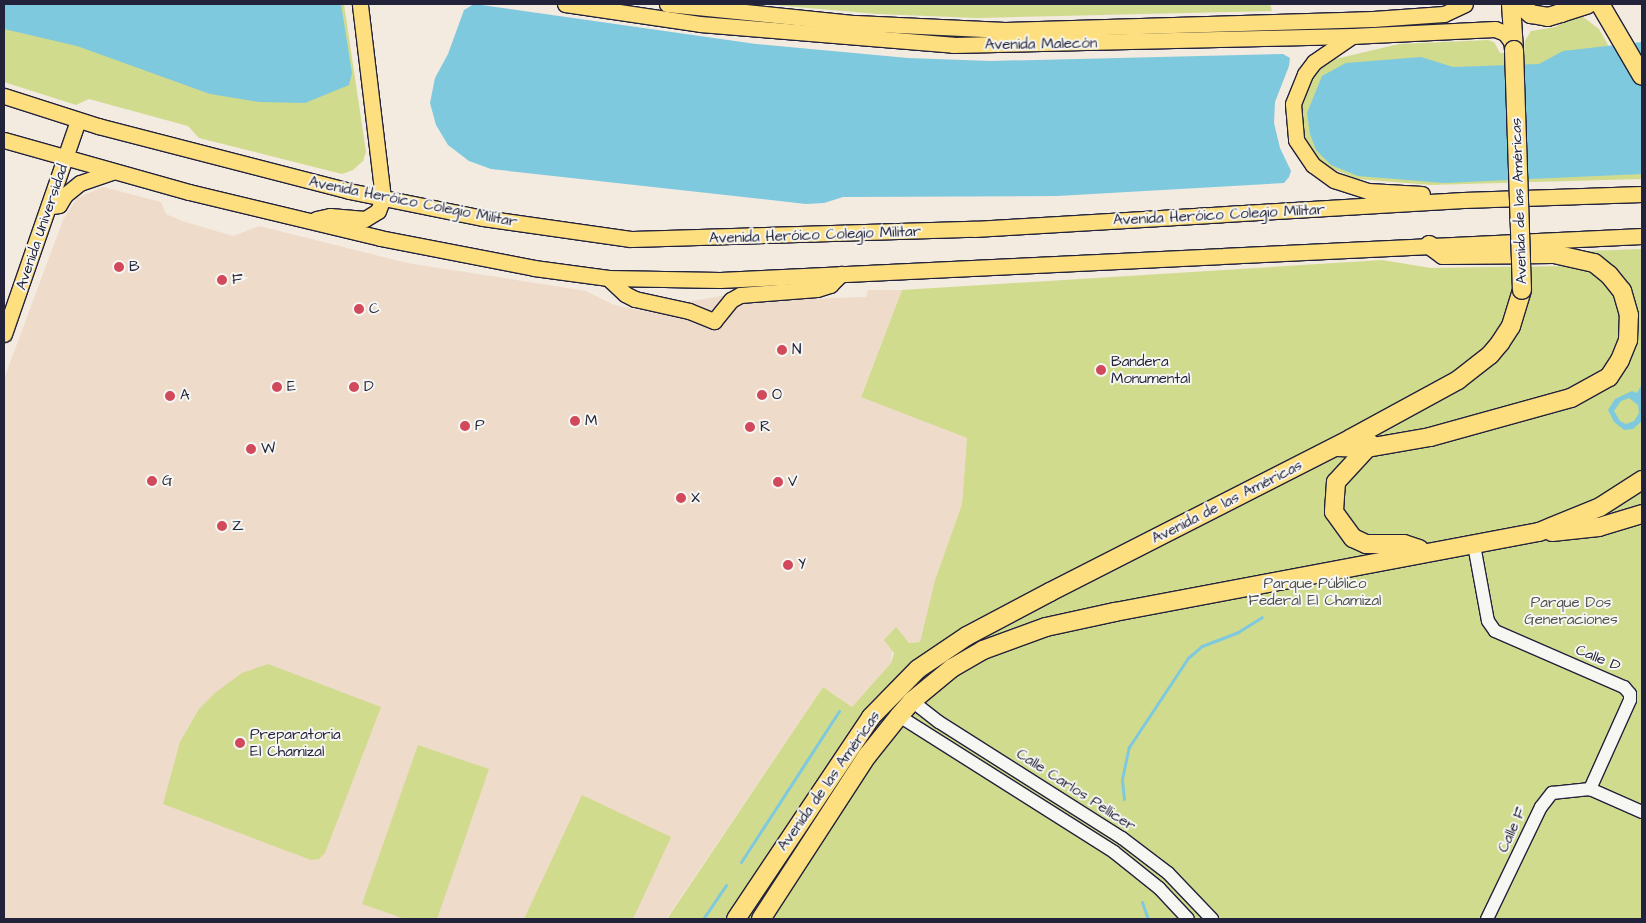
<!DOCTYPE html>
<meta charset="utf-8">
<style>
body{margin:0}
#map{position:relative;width:1646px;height:923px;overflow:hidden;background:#f3eae0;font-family:"Architects Daughter",sans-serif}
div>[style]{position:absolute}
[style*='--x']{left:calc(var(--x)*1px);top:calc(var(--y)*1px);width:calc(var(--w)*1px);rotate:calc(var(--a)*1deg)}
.built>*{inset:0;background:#efdbca}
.green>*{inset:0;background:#d0db8e}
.water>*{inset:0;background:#7ec9de}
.stream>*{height:3px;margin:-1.5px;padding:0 1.5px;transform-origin:1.5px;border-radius:1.5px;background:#7ec9de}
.roads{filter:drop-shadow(1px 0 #22223b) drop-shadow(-1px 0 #22223b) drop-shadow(0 1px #22223b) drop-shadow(0 -1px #22223b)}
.minor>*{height:12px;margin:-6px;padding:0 6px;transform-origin:6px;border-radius:6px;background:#f6f6f2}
.major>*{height:15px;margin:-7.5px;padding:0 7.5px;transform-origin:7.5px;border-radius:7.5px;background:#fedf80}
.highway>*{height:18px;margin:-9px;padding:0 9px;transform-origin:9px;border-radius:9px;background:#fedf80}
.bridges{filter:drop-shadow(1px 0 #22223b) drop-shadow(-1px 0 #22223b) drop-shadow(0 1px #22223b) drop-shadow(0 -1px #22223b)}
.highway-bridge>*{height:18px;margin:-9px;padding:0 9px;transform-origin:9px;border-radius:9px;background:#fedf80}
.dots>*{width:14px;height:14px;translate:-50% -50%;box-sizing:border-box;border:2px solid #f6f6f2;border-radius:50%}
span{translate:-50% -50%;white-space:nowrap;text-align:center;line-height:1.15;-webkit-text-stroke:4px #f6f6f2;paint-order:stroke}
.street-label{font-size:15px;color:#22223b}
.poi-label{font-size:15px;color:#22223b}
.left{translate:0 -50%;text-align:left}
.park-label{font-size:15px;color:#4e5050}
.frame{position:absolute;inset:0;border:5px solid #22223b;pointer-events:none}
</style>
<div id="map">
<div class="built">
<div style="clip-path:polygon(103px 187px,161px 202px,166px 214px,182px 221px,233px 236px,259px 226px,407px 263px,586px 291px,614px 305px,675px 317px,680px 303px,733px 294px,741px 301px,866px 297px,868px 290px,902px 290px,861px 396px,967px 438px,962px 504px,935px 580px,920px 642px,909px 643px,895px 628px,891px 663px,852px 707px,823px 687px,666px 919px,4px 919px,4px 379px,63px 220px,77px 198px)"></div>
</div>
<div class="green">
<div style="clip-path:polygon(4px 4px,344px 4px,366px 152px,363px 161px,353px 170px,342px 174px,199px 138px,188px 126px,89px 99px,76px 105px,4px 82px)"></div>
<div style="clip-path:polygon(761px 4px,1270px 4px,1272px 11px,977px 18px,878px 14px)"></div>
<div style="clip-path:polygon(1576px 17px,1583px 17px,1599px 29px,1642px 105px,1642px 179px,1431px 185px,1357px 179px,1326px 166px,1311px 152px,1302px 134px,1300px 104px,1306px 88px,1318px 70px,1331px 60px,1399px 44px,1488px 40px,1494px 42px,1500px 53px,1524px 52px,1525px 41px,1531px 31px,1555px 27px)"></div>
<div style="clip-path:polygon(1642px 249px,1642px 919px,667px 919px,823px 687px,852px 707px,891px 663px,894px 653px,884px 640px,896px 627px,909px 643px,920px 642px,935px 580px,962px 504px,967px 438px,861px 397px,902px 290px,1382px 260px,1431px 268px,1567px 266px,1585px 251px)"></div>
<div style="clip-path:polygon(268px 664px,381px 707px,325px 853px,319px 859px,311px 860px,163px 804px,180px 742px,199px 709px,216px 692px,242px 673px)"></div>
<div style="clip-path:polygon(418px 745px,489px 769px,437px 919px,405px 919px,362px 904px)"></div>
<div style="clip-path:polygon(582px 795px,671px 837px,633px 919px,524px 919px)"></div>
</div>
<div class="water">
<div style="clip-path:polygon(4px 4px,341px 4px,352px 73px,349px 85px,305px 103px,259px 102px,210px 94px,77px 46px,4px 29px)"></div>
<div style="clip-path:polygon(474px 4px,756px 44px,908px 58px,991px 61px,1283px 54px,1290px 58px,1289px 66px,1275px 102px,1274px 123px,1280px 148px,1291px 171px,1289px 177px,1284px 183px,1057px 196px,843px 197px,824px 203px,806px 204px,491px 169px,469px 161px,448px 145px,436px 125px,430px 103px,435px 78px,448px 54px,464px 10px)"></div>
<div style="clip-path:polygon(1642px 42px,1642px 174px,1444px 183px,1358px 176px,1331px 165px,1316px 150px,1310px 134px,1307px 113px,1322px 76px,1346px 63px,1421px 57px,1453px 67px,1539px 64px,1563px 51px)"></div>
<div style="clip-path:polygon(evenodd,1642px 384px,1639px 393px,1642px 396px,1642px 421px,1633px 429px,1624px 430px,1614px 422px,1608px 410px,1615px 399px,1632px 391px,1637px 393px,1642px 384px,1629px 398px,1638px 405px,1639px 413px,1634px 421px,1626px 424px,1620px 421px,1614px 411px,1621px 401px,1629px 398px)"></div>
</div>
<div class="stream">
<div style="--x:1639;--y:393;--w:6;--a:-59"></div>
<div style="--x:1124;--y:799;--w:20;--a:-96"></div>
<div style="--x:1122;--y:779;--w:33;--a:-78"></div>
<div style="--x:1129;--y:747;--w:107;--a:-56.5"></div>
<div style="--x:1188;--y:658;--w:18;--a:-41"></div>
<div style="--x:1202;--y:646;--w:39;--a:-21"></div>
<div style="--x:1238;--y:632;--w:28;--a:-32"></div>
<div style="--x:741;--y:862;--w:180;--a:-57"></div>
<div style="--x:1142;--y:902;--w:18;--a:71"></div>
<div style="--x:703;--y:919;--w:41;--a:-55.9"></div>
</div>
<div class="roads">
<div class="minor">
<div style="--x:1474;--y:545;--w:77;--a:79.6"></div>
<div style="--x:1488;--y:621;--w:12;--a:55"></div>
<div style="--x:1495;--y:631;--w:141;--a:23.5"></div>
<div style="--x:1624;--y:687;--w:9;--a:49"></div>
<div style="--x:1630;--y:694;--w:6;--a:90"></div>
<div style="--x:1630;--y:700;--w:98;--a:114.2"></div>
<div style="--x:912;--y:701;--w:34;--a:38"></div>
<div style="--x:939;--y:722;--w:217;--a:32.4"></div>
<div style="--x:1122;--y:838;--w:58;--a:37.3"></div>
<div style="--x:1168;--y:873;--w:64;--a:46.3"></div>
<div style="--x:899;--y:716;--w:254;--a:32.3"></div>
<div style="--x:1114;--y:852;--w:58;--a:38.7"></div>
<div style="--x:1159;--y:888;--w:42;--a:46.9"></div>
<div style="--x:1487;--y:919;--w:124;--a:-64.3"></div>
<div style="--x:1541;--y:807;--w:18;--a:-52"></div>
<div style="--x:1552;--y:793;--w:38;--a:-6"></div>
<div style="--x:1590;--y:789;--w:57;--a:23.9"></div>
</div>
<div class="major">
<div style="--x:565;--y:4;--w:136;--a:8.4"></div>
<div style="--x:700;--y:24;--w:254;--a:4.7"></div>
<div style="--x:953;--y:45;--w:399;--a:-1.3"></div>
<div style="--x:1352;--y:36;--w:143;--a:-2.8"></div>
<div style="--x:1495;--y:29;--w:11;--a:22"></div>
<div style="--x:1505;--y:33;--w:14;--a:54"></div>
<div style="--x:667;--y:4;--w:189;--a:5.8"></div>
<div style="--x:855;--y:23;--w:150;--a:2.7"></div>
<div style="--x:1005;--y:30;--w:368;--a:-1.7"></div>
<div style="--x:1373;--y:19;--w:71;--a:-4"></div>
<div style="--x:1444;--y:14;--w:23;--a:-25"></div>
<div style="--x:1352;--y:36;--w:46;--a:145.6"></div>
<div style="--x:1314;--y:62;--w:15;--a:127"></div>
<div style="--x:1305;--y:74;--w:32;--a:112"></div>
<div style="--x:1293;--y:104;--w:36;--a:85"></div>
<div style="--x:1296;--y:140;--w:30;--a:56"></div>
<div style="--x:1313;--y:165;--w:26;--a:36"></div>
<div style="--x:1334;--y:180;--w:36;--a:18"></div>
<div style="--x:1368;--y:191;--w:54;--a:3.2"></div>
<div style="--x:4;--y:96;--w:99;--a:17.7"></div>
<div style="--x:98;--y:126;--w:259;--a:14.5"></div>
<div style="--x:349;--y:191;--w:137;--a:11.4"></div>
<div style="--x:483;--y:218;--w:149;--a:8.1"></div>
<div style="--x:631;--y:239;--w:343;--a:-1.7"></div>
<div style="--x:974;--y:229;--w:490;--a:-3.4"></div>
<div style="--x:1463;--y:200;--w:179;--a:-1.9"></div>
<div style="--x:4;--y:140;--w:192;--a:15.7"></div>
<div style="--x:189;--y:192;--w:196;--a:13.5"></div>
<div style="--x:380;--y:238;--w:157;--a:11"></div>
<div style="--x:534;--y:268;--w:75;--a:7.7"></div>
<div style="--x:608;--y:278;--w:112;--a:1"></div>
<div style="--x:720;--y:280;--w:923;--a:-2.73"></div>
<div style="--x:52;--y:206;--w:7;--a:-8"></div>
<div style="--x:59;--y:205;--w:12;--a:-59"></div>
<div style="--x:65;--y:195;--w:19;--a:-39"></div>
<div style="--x:80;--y:183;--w:34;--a:-19"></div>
<div style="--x:316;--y:219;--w:14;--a:-12"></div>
<div style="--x:330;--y:216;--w:35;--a:5"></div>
<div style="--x:365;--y:219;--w:15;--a:-32"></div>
<div style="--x:378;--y:211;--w:14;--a:-69"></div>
<div style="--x:383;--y:198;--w:195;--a:-96.8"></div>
<div style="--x:608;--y:278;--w:23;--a:43"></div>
<div style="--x:625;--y:294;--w:11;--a:27"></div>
<div style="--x:635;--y:299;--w:55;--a:12.5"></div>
<div style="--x:689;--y:311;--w:27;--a:22"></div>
<div style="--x:714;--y:321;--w:27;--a:-51"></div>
<div style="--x:731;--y:300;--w:10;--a:-29"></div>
<div style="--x:740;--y:295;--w:77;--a:-4.5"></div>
<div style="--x:817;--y:289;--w:14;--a:-17"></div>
<div style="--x:830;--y:285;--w:16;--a:-45"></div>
<div style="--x:4;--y:334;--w:226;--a:-70.9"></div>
</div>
<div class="highway">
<div style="--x:1511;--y:4;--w:46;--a:86.3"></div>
<div style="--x:1519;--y:4;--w:16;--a:40"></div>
<div style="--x:1531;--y:14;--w:17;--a:10"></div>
<div style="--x:1548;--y:17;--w:14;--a:-17"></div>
<div style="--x:1561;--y:13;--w:11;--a:-52"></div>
<div style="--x:1600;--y:4;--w:83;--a:59.7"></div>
<div style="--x:1561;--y:13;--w:28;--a:-18"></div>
<div style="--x:1371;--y:444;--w:52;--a:132.6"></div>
<div style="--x:1336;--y:482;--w:30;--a:94"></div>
<div style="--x:1334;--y:512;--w:32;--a:54"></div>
<div style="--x:1353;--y:538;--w:14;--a:25"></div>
<div style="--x:1366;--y:544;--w:38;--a:0"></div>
<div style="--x:1404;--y:544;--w:16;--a:18"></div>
<div style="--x:1337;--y:447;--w:30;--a:2"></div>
<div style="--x:1367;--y:448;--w:64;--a:-9.9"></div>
<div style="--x:1430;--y:437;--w:146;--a:-15.5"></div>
<div style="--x:1571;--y:398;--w:43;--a:-28.9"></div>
<div style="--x:1609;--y:377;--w:20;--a:-57"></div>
<div style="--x:1620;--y:360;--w:22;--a:-68"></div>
<div style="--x:1628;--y:340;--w:25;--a:-88"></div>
<div style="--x:1629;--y:315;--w:25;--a:-106"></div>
<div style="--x:1622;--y:291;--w:21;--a:-129"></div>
<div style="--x:1609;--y:275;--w:19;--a:-141"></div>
<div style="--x:1594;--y:263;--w:41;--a:-167.3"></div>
<div style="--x:1554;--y:254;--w:111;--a:179.5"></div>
<div style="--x:1443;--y:255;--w:17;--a:-144"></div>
<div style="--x:1552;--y:532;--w:47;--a:-6.1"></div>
<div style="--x:1599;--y:527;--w:45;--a:-16.8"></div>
<div style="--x:736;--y:919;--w:243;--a:-56.2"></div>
<div style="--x:871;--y:717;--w:67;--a:-45.6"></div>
<div style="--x:918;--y:669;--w:59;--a:-34"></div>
<div style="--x:967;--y:636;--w:94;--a:-27.9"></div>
<div style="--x:1050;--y:592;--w:337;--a:-27"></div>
<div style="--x:1350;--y:439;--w:123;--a:-28.6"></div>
<div style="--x:1458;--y:380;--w:41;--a:-38"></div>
<div style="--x:1490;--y:355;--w:16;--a:-50"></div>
<div style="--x:1500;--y:343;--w:20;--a:-57"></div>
<div style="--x:1511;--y:326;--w:38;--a:-73"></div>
<div style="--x:761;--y:919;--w:194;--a:-57"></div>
<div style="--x:867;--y:756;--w:51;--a:-51.3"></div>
<div style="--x:899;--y:716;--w:20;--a:-49"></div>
<div style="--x:912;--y:701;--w:52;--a:-39.5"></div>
<div style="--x:952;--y:668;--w:36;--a:-30"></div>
<div style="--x:983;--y:650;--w:67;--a:-20.1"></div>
<div style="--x:1046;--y:627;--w:71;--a:-12.3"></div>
<div style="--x:1115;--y:612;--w:431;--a:-10.7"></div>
<div style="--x:1539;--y:532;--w:66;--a:-22.3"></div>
<div style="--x:1600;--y:507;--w:50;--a:-32.7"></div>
</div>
</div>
<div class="bridges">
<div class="highway-bridge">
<div style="--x:1514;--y:50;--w:240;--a:88.1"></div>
</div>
</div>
<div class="dots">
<div style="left:119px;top:267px;background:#d1495b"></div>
<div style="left:222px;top:280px;background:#d1495b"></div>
<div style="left:359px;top:309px;background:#d1495b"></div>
<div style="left:782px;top:350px;background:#d1495b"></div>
<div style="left:1101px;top:370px;background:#d1495b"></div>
<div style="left:277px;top:387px;background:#d1495b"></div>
<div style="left:354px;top:387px;background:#d1495b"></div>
<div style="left:762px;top:395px;background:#d1495b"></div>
<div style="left:170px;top:396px;background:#d1495b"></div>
<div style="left:575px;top:421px;background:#d1495b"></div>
<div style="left:465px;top:426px;background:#d1495b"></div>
<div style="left:750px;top:427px;background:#d1495b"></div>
<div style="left:251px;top:449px;background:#d1495b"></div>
<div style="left:152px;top:481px;background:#d1495b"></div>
<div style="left:778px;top:482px;background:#d1495b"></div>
<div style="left:681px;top:498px;background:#d1495b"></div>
<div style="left:222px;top:526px;background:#d1495b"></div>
<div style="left:788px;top:565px;background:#d1495b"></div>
<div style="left:240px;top:743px;background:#d1495b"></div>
</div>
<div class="street-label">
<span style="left:1041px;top:44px;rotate:-1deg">Avenida Malecón</span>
<span style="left:1519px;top:201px;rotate:-92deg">Avenida de las Américas</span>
<span style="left:413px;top:202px;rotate:11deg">Avenida Heróico Colegio Militar</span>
<span style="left:1219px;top:215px;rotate:-3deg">Avenida Heróico Colegio Militar</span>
<span style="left:42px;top:227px;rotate:-71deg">Avenida Universidad</span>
<span style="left:815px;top:235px;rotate:-2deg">Avenida Heróico Colegio Militar</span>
<span style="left:1227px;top:502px;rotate:-27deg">Avenida de las Américas</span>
<span style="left:1598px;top:658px;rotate:23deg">Calle D</span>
<span style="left:829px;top:781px;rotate:-55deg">Avenida de las Américas</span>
<span style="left:1076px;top:790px;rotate:33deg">Calle Carlos Pellicer</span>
<span style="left:1512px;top:830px;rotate:-65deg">Calle F</span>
</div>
<div class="poi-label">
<span class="left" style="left:129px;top:267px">B</span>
<span class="left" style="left:232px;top:280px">F</span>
<span class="left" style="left:369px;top:309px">C</span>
<span class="left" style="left:792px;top:350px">N</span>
<span class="left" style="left:1111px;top:370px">Bandera<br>Monumental</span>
<span class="left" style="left:287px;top:387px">E</span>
<span class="left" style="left:364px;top:387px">D</span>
<span class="left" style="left:772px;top:395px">O</span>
<span class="left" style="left:180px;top:396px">A</span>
<span class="left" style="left:585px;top:421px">M</span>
<span class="left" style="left:475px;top:426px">P</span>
<span class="left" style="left:760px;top:427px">R</span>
<span class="left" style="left:261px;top:449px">W</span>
<span class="left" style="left:162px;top:481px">G</span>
<span class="left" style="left:788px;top:482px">V</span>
<span class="left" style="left:691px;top:498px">X</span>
<span class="left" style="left:232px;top:526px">Z</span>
<span class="left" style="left:798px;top:565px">Y</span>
<span class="left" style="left:250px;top:743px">Preparatoria<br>El Chamizal</span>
</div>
<div class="park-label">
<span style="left:1315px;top:592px">Parque Público<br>Federal El Chamizal</span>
<span style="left:1571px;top:611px">Parque Dos<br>Generaciones</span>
</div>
<div class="frame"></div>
</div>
